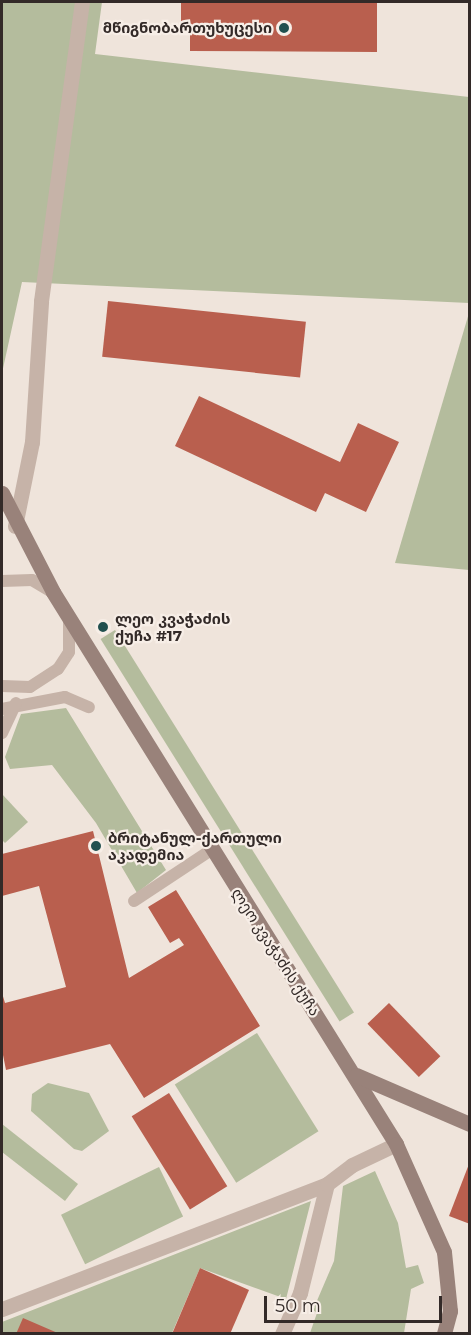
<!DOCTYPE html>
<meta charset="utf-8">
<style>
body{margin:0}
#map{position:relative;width:471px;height:1335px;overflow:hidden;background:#efe4db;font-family:Montserrat,"Noto Sans Georgian",sans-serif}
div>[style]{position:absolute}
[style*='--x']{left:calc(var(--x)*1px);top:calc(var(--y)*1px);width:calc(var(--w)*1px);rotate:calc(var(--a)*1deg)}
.green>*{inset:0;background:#b4bc9d;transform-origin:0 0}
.building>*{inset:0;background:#b95f4e;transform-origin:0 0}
.lane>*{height:12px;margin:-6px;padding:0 6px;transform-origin:6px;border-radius:6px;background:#c6b3a8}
.street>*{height:15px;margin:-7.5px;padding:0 7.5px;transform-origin:7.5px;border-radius:7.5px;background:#c6b3a8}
.secondary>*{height:15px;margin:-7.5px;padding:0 7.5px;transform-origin:7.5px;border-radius:7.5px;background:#99827a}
.dots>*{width:16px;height:16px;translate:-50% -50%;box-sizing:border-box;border:3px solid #f7eee7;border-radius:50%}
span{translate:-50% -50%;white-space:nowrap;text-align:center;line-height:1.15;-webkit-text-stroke:4.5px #f7eee7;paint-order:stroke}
.poi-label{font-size:15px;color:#332a28;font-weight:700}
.right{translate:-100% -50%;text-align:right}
.left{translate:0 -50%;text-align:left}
.street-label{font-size:15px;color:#332a28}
.frame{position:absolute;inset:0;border:3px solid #332a28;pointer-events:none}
.scale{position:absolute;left:264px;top:1296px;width:178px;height:27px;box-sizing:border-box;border:3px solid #332a28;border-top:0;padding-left:8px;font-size:18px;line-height:21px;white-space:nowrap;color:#332a28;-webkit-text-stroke:4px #f7eee7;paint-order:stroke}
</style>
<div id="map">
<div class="green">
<div style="clip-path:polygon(2px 2px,102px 2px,95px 54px,469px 97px,469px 303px,22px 282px,2px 373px)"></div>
<div style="clip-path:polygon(469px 313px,469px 570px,395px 563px)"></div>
<div style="left:115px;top:630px;width:451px;height:17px;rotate:58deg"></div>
<div style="clip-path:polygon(66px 708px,166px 870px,137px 893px,96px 823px,52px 765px,10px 769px,5px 757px,21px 714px)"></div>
<div style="clip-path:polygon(2px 794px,28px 822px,5px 843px,2px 840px)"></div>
<div style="left:257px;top:1033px;width:116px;height:97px;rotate:58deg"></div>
<div style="clip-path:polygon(48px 1083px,89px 1093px,109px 1131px,82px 1151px,74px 1149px,31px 1111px,32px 1094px)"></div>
<div style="clip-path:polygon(2px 1124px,78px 1184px,65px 1201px,2px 1152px)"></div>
<div style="left:159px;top:1167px;width:55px;height:109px;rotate:64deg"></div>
<div style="clip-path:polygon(375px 1171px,398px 1223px,406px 1268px,418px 1265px,424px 1283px,411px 1289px,404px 1333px,310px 1333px,317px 1313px,313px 1310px,334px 1261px,343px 1186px)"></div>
<div style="clip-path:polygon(311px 1201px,286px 1299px,200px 1268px,172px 1333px,2px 1334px,2px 1322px)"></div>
</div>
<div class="building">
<div style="clip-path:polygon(181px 2px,377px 2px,377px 52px,190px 51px,190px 29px,181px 29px)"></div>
<div style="left:108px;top:301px;width:199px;height:56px;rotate:6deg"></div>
<div style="clip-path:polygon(199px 396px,340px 462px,358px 423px,399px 442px,366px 512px,325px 493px,316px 512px,175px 446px)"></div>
<div style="clip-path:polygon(93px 831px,129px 978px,184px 945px,179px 938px,170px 943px,148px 907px,176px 890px,260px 1026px,144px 1098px,110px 1044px,6px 1070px,2px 1050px,2px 993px,5px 1003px,66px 987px,39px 886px,2px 896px,2px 854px)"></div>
<div style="left:389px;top:1003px;width:74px;height:30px;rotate:46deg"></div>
<div style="left:169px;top:1093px;width:110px;height:44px;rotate:58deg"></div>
<div style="clip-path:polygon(469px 1164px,470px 1164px,470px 1224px,449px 1216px)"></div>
<div style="clip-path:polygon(200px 1268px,249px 1290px,230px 1334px,172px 1334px)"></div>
<div style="clip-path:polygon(23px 1318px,60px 1334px,16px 1334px)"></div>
</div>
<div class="lane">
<div style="--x:2;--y:581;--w:30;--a:-2"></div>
<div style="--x:32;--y:580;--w:23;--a:31"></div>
<div style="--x:2;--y:686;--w:28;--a:2"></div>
<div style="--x:30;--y:687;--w:33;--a:-33"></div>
<div style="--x:58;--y:669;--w:20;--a:-57"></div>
<div style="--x:69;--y:652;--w:33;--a:-90"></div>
<div style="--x:2;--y:709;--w:64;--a:-10.8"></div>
<div style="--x:65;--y:697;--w:26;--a:23"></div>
<div style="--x:2;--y:733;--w:33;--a:-65"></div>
<div style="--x:134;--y:901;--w:92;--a:-33.5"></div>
</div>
<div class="street">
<div style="--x:15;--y:526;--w:86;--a:-78.6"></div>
<div style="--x:32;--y:442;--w:141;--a:-86.3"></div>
<div style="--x:41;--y:301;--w:302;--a:-82.2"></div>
<div style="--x:2;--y:1309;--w:348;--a:-21"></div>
<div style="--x:282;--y:1334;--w:45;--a:-66.3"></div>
<div style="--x:300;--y:1293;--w:112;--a:-76.1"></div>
<div style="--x:327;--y:1184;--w:31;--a:-37"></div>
<div style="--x:352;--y:1165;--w:49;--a:-25.5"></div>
</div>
<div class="secondary">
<div style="--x:2;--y:493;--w:111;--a:62.7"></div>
<div style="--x:53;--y:592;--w:650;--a:58.14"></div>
<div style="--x:396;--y:1144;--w:118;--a:66"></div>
<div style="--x:444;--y:1252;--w:59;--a:84.2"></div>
<div style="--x:450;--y:1311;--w:24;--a:105"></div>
<div style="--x:356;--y:1075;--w:124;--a:23.3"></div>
</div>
<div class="dots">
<div style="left:284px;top:28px;background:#21504f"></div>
<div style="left:103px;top:627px;background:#21504f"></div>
<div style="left:96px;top:846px;background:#21504f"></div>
</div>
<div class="poi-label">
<span class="right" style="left:272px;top:28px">მწიგნობართუხუცესი</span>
<span class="left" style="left:115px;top:627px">ლეო კვაჭაძის<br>ქუჩა #17</span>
<span class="left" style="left:108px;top:846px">ბრიტანულ-ქართული<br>აკადემია</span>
</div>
<div class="street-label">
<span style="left:276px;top:952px;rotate:57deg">ლეო კვაჭაძის ქუჩა</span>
</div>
<div class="frame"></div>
<div class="scale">50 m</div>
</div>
